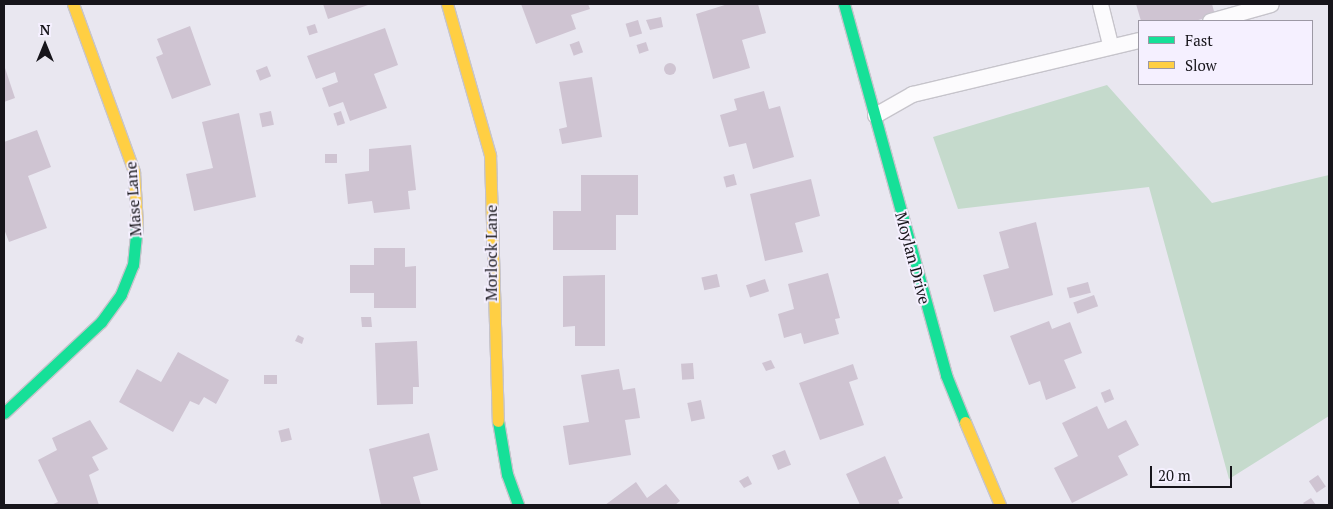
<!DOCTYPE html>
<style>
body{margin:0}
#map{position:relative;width:1333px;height:509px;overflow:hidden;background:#e9e7f0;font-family:"PT Serif",serif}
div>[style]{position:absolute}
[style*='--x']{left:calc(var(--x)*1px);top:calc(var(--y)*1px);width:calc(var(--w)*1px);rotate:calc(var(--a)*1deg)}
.green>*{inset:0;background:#c5dacc}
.building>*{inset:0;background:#cfc4d2;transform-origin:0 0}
.round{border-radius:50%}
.roads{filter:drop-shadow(1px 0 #c6c4cb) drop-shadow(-1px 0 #c6c4cb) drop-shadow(0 1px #c6c4cb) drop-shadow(0 -1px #c6c4cb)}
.lane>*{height:15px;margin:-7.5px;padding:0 7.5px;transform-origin:7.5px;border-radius:7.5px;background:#fcfbfd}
.fast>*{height:11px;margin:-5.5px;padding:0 5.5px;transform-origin:5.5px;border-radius:5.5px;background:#16e098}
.slow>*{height:11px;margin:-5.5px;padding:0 5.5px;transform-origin:5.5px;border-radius:5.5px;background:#ffcf43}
span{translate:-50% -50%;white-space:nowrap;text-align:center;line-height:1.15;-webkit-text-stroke:4px #f5f0ff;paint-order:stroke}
.street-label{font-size:16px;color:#17151b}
.frame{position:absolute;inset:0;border:5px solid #17151b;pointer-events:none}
.legend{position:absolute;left:1138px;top:20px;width:175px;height:65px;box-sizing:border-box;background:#f5f0ff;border:1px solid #9c98a4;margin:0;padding:6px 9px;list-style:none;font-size:15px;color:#17151b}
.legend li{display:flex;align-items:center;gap:10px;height:25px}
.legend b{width:25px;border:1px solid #9c98a4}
.north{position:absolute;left:20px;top:20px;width:50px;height:50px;-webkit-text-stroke:4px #f5f0ff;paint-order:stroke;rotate:0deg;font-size:14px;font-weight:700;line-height:20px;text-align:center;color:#17151b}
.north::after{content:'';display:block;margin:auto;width:18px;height:22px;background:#17151b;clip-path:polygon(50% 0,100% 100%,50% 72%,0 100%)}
.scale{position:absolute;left:1150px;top:466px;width:82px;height:22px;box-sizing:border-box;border:2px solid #17151b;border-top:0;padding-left:6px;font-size:15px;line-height:18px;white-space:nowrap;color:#17151b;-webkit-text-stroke:4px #f5f0ff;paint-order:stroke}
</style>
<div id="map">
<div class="green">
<div style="clip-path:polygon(1107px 85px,1212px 203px,1329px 175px,1329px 416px,1229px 479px,1149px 187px,958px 209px,933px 137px)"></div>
</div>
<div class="building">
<div style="clip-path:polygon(323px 4px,367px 4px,368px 5px,328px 19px)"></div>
<div style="clip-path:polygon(521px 4px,588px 4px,590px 9px,571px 15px,576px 29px,536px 44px)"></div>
<div style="clip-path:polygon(728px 4px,758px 4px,766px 33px,742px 40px,750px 68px,713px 79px,696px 14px)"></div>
<div style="clip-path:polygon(1136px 4px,1212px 4px,1215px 15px,1195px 21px,1141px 21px)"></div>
<div style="clip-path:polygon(661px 17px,663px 27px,650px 30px,646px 20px)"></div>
<div style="left:638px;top:20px;width:14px;height:13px;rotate:73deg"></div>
<div style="left:315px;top:24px;width:9px;height:9px;rotate:72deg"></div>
<div style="clip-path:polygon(190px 26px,211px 85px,172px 99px,156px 57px,163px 54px,157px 39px)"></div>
<div style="clip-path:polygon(385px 28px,398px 65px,374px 74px,387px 108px,350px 121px,343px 102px,329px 107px,322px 88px,338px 82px,335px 72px,316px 79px,307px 56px)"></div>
<div style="left:579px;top:41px;width:12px;height:10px;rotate:70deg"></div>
<div style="left:646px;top:42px;width:9px;height:10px;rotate:72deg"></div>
<div class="round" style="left:664px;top:63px;width:12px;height:12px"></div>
<div style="clip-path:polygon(4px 65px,15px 98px,4px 102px)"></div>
<div style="left:267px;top:66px;width:11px;height:12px;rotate:68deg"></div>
<div style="clip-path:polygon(592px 77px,602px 137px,562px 144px,559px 129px,567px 127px,559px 82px)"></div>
<div style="clip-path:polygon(764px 91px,769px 109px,780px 106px,794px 157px,753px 169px,746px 143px,729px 147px,720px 115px,737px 110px,734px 99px)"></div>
<div style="left:271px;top:111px;width:14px;height:12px;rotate:78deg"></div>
<div style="left:341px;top:111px;width:13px;height:8px;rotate:72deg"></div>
<div style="clip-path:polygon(239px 113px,256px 197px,194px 211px,186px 174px,213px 168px,202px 122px)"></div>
<div style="clip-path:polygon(37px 130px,51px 167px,28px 176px,47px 228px,9px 242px,4px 229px,4px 142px)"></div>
<div style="clip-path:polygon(411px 145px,416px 190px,408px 191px,410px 209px,374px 213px,372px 201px,348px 204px,345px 174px,369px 171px,369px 149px)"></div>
<div style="left:325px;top:154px;width:12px;height:9px"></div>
<div style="left:734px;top:174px;width:11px;height:11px;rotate:75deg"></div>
<div style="clip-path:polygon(581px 175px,638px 175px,638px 215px,616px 215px,616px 250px,553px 250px,553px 211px,581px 211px)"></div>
<div style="clip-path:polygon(811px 179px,820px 216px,795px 223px,803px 252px,765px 261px,750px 194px)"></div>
<div style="clip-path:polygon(1036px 222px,1053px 295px,994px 312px,983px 275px,1009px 268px,999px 232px)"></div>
<div style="clip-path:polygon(374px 248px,405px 248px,405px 267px,416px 266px,416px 308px,374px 308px,374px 293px,350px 293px,350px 265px,374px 265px)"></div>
<div style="clip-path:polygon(828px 273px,840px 318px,835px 319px,839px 334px,804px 344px,801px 333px,784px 338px,778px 314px,794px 309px,788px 284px)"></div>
<div style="left:717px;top:274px;width:13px;height:16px;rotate:77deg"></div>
<div style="clip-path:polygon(605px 275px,605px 346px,575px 346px,575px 326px,563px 327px,563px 276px)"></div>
<div style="left:765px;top:279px;width:13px;height:20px;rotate:72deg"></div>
<div style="left:1088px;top:282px;width:11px;height:22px;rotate:75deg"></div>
<div style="left:1094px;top:295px;width:12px;height:22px;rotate:70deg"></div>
<div style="clip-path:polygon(361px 317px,371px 317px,372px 327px,362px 327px)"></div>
<div style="clip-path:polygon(1049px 321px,1052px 329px,1070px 322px,1082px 353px,1064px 360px,1076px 388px,1046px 400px,1040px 381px,1029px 385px,1010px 336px)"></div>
<div style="clip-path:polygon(298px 335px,304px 338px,302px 344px,295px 341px)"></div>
<div style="clip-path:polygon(417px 341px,419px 387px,413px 387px,413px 404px,377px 405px,375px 343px)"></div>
<div style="clip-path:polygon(178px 352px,229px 380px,216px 404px,204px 397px,199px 405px,190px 401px,173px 432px,119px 402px,137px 369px,161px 382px)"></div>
<div style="clip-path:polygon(771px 360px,775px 368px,766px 371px,762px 363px)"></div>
<div style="left:693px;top:363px;width:16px;height:12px;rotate:86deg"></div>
<div style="clip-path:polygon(853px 364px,858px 379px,849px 382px,864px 425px,820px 440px,799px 383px)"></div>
<div style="clip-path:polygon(619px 369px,623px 390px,635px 388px,640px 418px,625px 420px,631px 455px,569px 465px,563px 426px,589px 422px,581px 375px)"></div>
<div style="left:264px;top:375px;width:13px;height:9px"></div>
<div style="left:1110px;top:389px;width:11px;height:10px;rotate:68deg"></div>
<div style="left:701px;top:400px;width:19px;height:14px;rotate:78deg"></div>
<div style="clip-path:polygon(1097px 406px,1108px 429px,1126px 420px,1139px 445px,1118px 456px,1128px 475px,1072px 503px,1054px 468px,1078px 456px,1062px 423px)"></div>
<div style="clip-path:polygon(90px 420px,108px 449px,92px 457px,99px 470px,89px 475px,99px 505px,51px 505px,58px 502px,38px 460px,57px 450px,52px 438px)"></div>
<div style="left:289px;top:428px;width:12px;height:11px;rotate:76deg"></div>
<div style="clip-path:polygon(429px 433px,438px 470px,413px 477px,421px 505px,381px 505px,369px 449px)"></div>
<div style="left:785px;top:450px;width:16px;height:14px;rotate:68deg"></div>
<div style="clip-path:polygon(885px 456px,903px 498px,898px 500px,900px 505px,860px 505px,846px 474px)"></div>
<div style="left:1318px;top:475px;width:14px;height:11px;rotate:56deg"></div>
<div style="clip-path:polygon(748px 476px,752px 484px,744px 488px,739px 481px)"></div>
<div style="clip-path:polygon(636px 482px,647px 498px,666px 484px,680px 501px,675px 505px,605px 505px)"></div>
<div style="clip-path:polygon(1311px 498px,1316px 505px,1305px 505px,1303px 503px)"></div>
</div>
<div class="roads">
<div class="lane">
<div style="--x:1100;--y:4;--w:41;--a:76"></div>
<div style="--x:1210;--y:21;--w:63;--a:-15.6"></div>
<div style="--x:875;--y:115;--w:43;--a:-29.6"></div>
<div style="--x:912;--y:94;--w:233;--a:-13.4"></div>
</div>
<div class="fast">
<div style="--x:844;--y:4;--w:385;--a:74.6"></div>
<div style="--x:946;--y:375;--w:51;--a:68"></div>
<div style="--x:4;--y:413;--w:133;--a:-43.2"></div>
<div style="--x:101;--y:322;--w:34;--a:-54"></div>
<div style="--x:121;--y:294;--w:31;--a:-68"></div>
<div style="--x:133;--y:265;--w:40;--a:-84.3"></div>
<div style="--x:498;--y:421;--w:54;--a:80.4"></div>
<div style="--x:507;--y:474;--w:33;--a:70"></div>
</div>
<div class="slow">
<div style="--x:73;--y:4;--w:179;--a:70"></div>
<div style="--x:134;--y:172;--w:53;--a:86.8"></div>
<div style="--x:447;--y:4;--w:157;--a:74.1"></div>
<div style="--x:490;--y:155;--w:266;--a:88.3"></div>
<div style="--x:965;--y:422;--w:90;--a:67.1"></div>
</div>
</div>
<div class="street-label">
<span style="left:133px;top:199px;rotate:-94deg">Mase Lane</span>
<span style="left:491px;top:253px;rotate:-90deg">Morlock Lane</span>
<span style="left:913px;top:258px;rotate:75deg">Moylan Drive</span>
</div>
<div class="frame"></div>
<ul class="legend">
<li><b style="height:6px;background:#16e098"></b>Fast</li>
<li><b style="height:6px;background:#ffcf43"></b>Slow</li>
</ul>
<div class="north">N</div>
<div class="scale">20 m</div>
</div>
